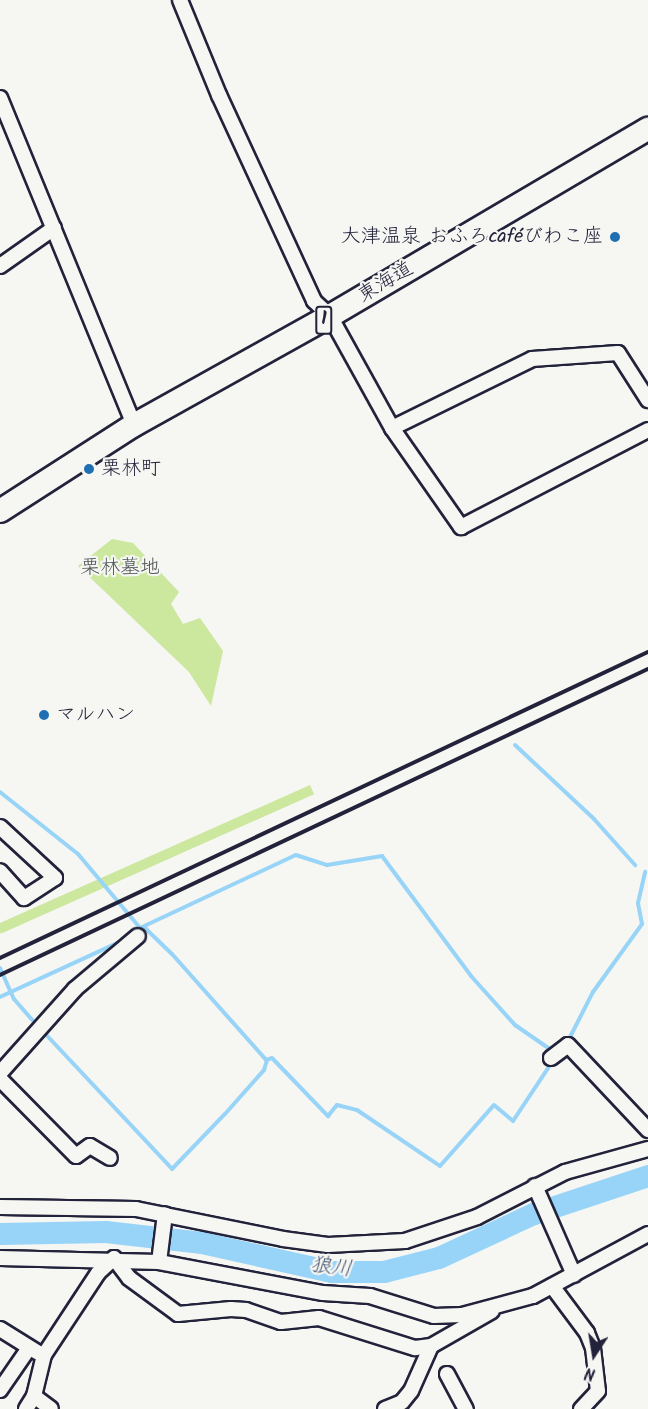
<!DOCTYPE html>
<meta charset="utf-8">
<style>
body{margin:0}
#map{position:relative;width:648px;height:1409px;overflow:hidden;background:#f6f6f2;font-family:Kalam,"Klee One",sans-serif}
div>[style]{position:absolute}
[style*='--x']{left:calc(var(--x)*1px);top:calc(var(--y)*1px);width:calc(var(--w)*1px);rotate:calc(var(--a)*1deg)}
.green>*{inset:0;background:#cce79e;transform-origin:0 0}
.stream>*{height:4px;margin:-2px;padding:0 2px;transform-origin:2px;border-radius:2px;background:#98d4f8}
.river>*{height:22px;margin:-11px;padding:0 11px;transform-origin:11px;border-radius:11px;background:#98d4f8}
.roads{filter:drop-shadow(2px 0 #22223b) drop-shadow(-2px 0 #22223b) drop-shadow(0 2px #22223b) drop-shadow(0 -2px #22223b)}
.minor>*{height:14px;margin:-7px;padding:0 7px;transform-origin:7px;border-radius:7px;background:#f6f6f2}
.trunk>*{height:22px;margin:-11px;padding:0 11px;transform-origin:11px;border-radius:11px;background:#f6f6f2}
.rail>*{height:4px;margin:-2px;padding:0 2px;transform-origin:2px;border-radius:2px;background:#22223b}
.dots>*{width:16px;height:16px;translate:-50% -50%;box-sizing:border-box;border:3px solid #f6f6f2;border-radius:50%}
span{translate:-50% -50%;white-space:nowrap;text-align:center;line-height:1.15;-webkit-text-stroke:4.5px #f6f6f2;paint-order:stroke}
.shield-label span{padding:2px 4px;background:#f6f6f2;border:2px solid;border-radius:4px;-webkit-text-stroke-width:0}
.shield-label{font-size:18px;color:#22223b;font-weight:700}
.poi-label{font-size:20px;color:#22223b}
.right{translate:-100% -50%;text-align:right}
.left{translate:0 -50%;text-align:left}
.street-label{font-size:20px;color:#22223b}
.park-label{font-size:20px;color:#4c5354}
.water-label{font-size:21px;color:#455774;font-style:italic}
.north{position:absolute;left:564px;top:1325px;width:60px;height:60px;-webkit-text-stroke:4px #f6f6f2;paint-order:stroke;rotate:192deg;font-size:16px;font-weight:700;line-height:24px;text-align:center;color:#22223b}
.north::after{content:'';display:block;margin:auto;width:21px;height:27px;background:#22223b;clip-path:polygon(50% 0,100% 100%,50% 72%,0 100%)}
</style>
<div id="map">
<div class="green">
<div style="clip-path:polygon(112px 539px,133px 543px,179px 592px,171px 604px,183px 624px,200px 618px,223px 651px,211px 706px,189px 672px,78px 566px)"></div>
<div style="left:310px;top:785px;width:10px;height:343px;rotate:66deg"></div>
</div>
<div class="stream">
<div style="--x:515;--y:745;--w:108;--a:43.1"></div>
<div style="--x:594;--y:819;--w:62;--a:48.3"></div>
<div style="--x:0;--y:792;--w:100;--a:38.5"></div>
<div style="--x:78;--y:854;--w:97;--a:50"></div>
<div style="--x:140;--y:928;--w:172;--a:-25.1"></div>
<div style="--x:296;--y:855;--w:33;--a:18"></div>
<div style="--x:327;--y:865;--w:56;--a:-9.3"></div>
<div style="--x:382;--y:856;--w:149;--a:53.4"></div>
<div style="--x:471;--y:976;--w:66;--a:48.1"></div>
<div style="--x:515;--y:1025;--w:47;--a:34.7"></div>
<div style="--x:139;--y:933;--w:8;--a:-30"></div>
<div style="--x:146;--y:929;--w:36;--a:44"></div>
<div style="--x:172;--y:954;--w:142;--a:48.4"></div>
<div style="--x:266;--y:1060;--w:6;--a:-18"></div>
<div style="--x:272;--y:1058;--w:81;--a:46"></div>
<div style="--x:328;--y:1116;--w:14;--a:-51"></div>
<div style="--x:337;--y:1105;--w:21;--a:14"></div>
<div style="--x:357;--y:1110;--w:100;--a:34"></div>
<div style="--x:440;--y:1166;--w:81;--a:-48.5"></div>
<div style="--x:494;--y:1105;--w:25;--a:40"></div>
<div style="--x:513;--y:1121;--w:71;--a:-56.5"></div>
<div style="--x:0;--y:968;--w:34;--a:66"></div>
<div style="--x:14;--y:999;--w:35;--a:49"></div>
<div style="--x:37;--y:1025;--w:197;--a:46.8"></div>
<div style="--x:172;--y:1169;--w:76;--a:-46.1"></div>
<div style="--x:225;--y:1114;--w:59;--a:-48.4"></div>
<div style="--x:264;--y:1070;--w:10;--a:-73"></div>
<div style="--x:0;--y:997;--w:136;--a:-24.7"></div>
<div style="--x:567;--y:1043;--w:57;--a:-63"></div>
<div style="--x:593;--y:992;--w:84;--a:-54.2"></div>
<div style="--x:642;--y:924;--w:21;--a:-101"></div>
<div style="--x:638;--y:903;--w:32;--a:-77"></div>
</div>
<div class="river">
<div style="--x:0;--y:1234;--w:106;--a:-1.1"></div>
<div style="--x:106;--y:1232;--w:97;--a:6.5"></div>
<div style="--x:202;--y:1243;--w:133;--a:12.6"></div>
<div style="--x:332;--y:1272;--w:52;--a:0"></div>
<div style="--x:384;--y:1272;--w:57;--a:-14.3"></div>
<div style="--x:439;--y:1258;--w:105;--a:-24.9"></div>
<div style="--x:534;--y:1214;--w:120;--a:-18.4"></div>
</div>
<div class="roads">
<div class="minor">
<div style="--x:180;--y:0;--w:103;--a:67.7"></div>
<div style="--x:219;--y:95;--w:227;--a:65.2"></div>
<div style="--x:314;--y:301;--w:22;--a:43"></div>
<div style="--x:330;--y:316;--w:128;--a:61"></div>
<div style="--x:392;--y:428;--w:121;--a:55.1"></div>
<div style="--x:461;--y:527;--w:211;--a:-27.4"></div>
<div style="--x:0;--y:98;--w:353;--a:67.7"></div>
<div style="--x:0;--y:266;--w:66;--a:-35.1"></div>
<div style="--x:392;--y:428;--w:156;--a:-26.2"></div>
<div style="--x:532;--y:359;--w:86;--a:-4"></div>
<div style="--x:618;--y:353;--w:56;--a:57.4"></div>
<div style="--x:0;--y:827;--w:75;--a:42.8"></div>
<div style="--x:55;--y:878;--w:37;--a:147"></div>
<div style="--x:24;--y:898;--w:36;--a:-132"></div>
<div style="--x:551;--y:1058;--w:21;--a:-37"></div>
<div style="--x:568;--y:1045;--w:117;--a:46.7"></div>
<div style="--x:0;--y:1073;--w:113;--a:-48.2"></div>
<div style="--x:75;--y:989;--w:82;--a:-40.1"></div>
<div style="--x:0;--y:1079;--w:108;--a:45.4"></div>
<div style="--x:76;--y:1156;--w:17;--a:-36"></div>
<div style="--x:90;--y:1146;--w:23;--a:31"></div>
<div style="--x:535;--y:1186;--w:97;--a:66.3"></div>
<div style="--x:0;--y:1207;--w:136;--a:0.8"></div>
<div style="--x:136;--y:1209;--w:150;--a:11.5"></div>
<div style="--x:283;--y:1239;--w:45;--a:7.6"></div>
<div style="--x:328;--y:1245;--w:77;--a:-3"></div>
<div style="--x:405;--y:1241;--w:76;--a:-18.4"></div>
<div style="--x:477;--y:1217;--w:99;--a:-27.1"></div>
<div style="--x:565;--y:1172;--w:86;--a:-15.5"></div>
<div style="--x:0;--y:1258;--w:159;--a:1.4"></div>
<div style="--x:159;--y:1262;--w:167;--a:10.7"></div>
<div style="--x:323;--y:1293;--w:47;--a:3.7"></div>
<div style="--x:370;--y:1296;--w:67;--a:17.4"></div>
<div style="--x:434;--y:1316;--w:28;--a:-2"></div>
<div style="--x:462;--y:1315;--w:73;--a:-15"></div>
<div style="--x:533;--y:1296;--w:131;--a:-28.3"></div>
<div style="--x:159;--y:1262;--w:48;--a:-82.9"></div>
<div style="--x:552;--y:1286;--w:59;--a:53.3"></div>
<div style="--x:587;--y:1333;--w:16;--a:68"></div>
<div style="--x:593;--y:1348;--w:43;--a:83.4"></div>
<div style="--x:598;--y:1391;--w:25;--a:133"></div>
<div style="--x:0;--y:1329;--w:44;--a:31.9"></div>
<div style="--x:447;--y:1374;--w:40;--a:62"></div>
<div style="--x:0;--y:1390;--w:51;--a:-55.4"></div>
<div style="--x:34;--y:1396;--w:21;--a:37"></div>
<div style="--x:26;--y:1409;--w:15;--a:-58"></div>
<div style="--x:34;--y:1396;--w:42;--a:-76.3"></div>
<div style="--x:44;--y:1355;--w:98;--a:-56.6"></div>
<div style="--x:98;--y:1273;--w:22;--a:-43"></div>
<div style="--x:114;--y:1258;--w:25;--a:53"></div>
<div style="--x:129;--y:1278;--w:61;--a:36.3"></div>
<div style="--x:178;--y:1314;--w:53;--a:-5.4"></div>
<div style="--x:231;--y:1309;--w:15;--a:4"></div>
<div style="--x:246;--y:1310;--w:37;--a:19"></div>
<div style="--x:281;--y:1322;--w:38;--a:-6"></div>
<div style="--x:319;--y:1318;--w:101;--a:17.4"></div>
<div style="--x:415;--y:1348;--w:16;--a:-7"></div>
<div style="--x:431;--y:1346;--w:70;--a:-29.8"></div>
<div style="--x:385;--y:1409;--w:18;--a:-22"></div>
<div style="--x:402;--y:1402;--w:14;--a:-51"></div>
<div style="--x:411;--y:1391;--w:49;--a:-66"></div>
</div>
<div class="trunk">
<div style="--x:0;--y:511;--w:159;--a:-32.7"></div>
<div style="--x:134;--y:425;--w:224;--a:-29.1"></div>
<div style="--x:330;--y:316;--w:369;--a:-30.5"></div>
</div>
</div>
<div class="rail">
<div style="--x:0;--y:958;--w:717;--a:-25.28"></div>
<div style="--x:0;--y:975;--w:717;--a:-25.28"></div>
</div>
<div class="dots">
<div style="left:615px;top:237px;background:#1f6fb2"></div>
<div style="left:89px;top:469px;background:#1f6fb2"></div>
<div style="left:44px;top:715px;background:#1f6fb2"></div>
</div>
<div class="shield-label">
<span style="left:324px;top:320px">1</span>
</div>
<div class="poi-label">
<span class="right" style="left:603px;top:237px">大津温泉 おふろcaféびわこ座</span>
<span class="left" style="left:101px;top:469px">栗林町</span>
<span class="left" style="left:56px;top:715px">マルハン</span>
</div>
<div class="street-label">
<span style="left:386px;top:283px;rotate:-31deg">東海道</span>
</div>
<div class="park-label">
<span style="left:120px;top:568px">栗林墓地</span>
</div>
<div class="water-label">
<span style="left:331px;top:1268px;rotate:7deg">狼川</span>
</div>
<div class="north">N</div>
</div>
